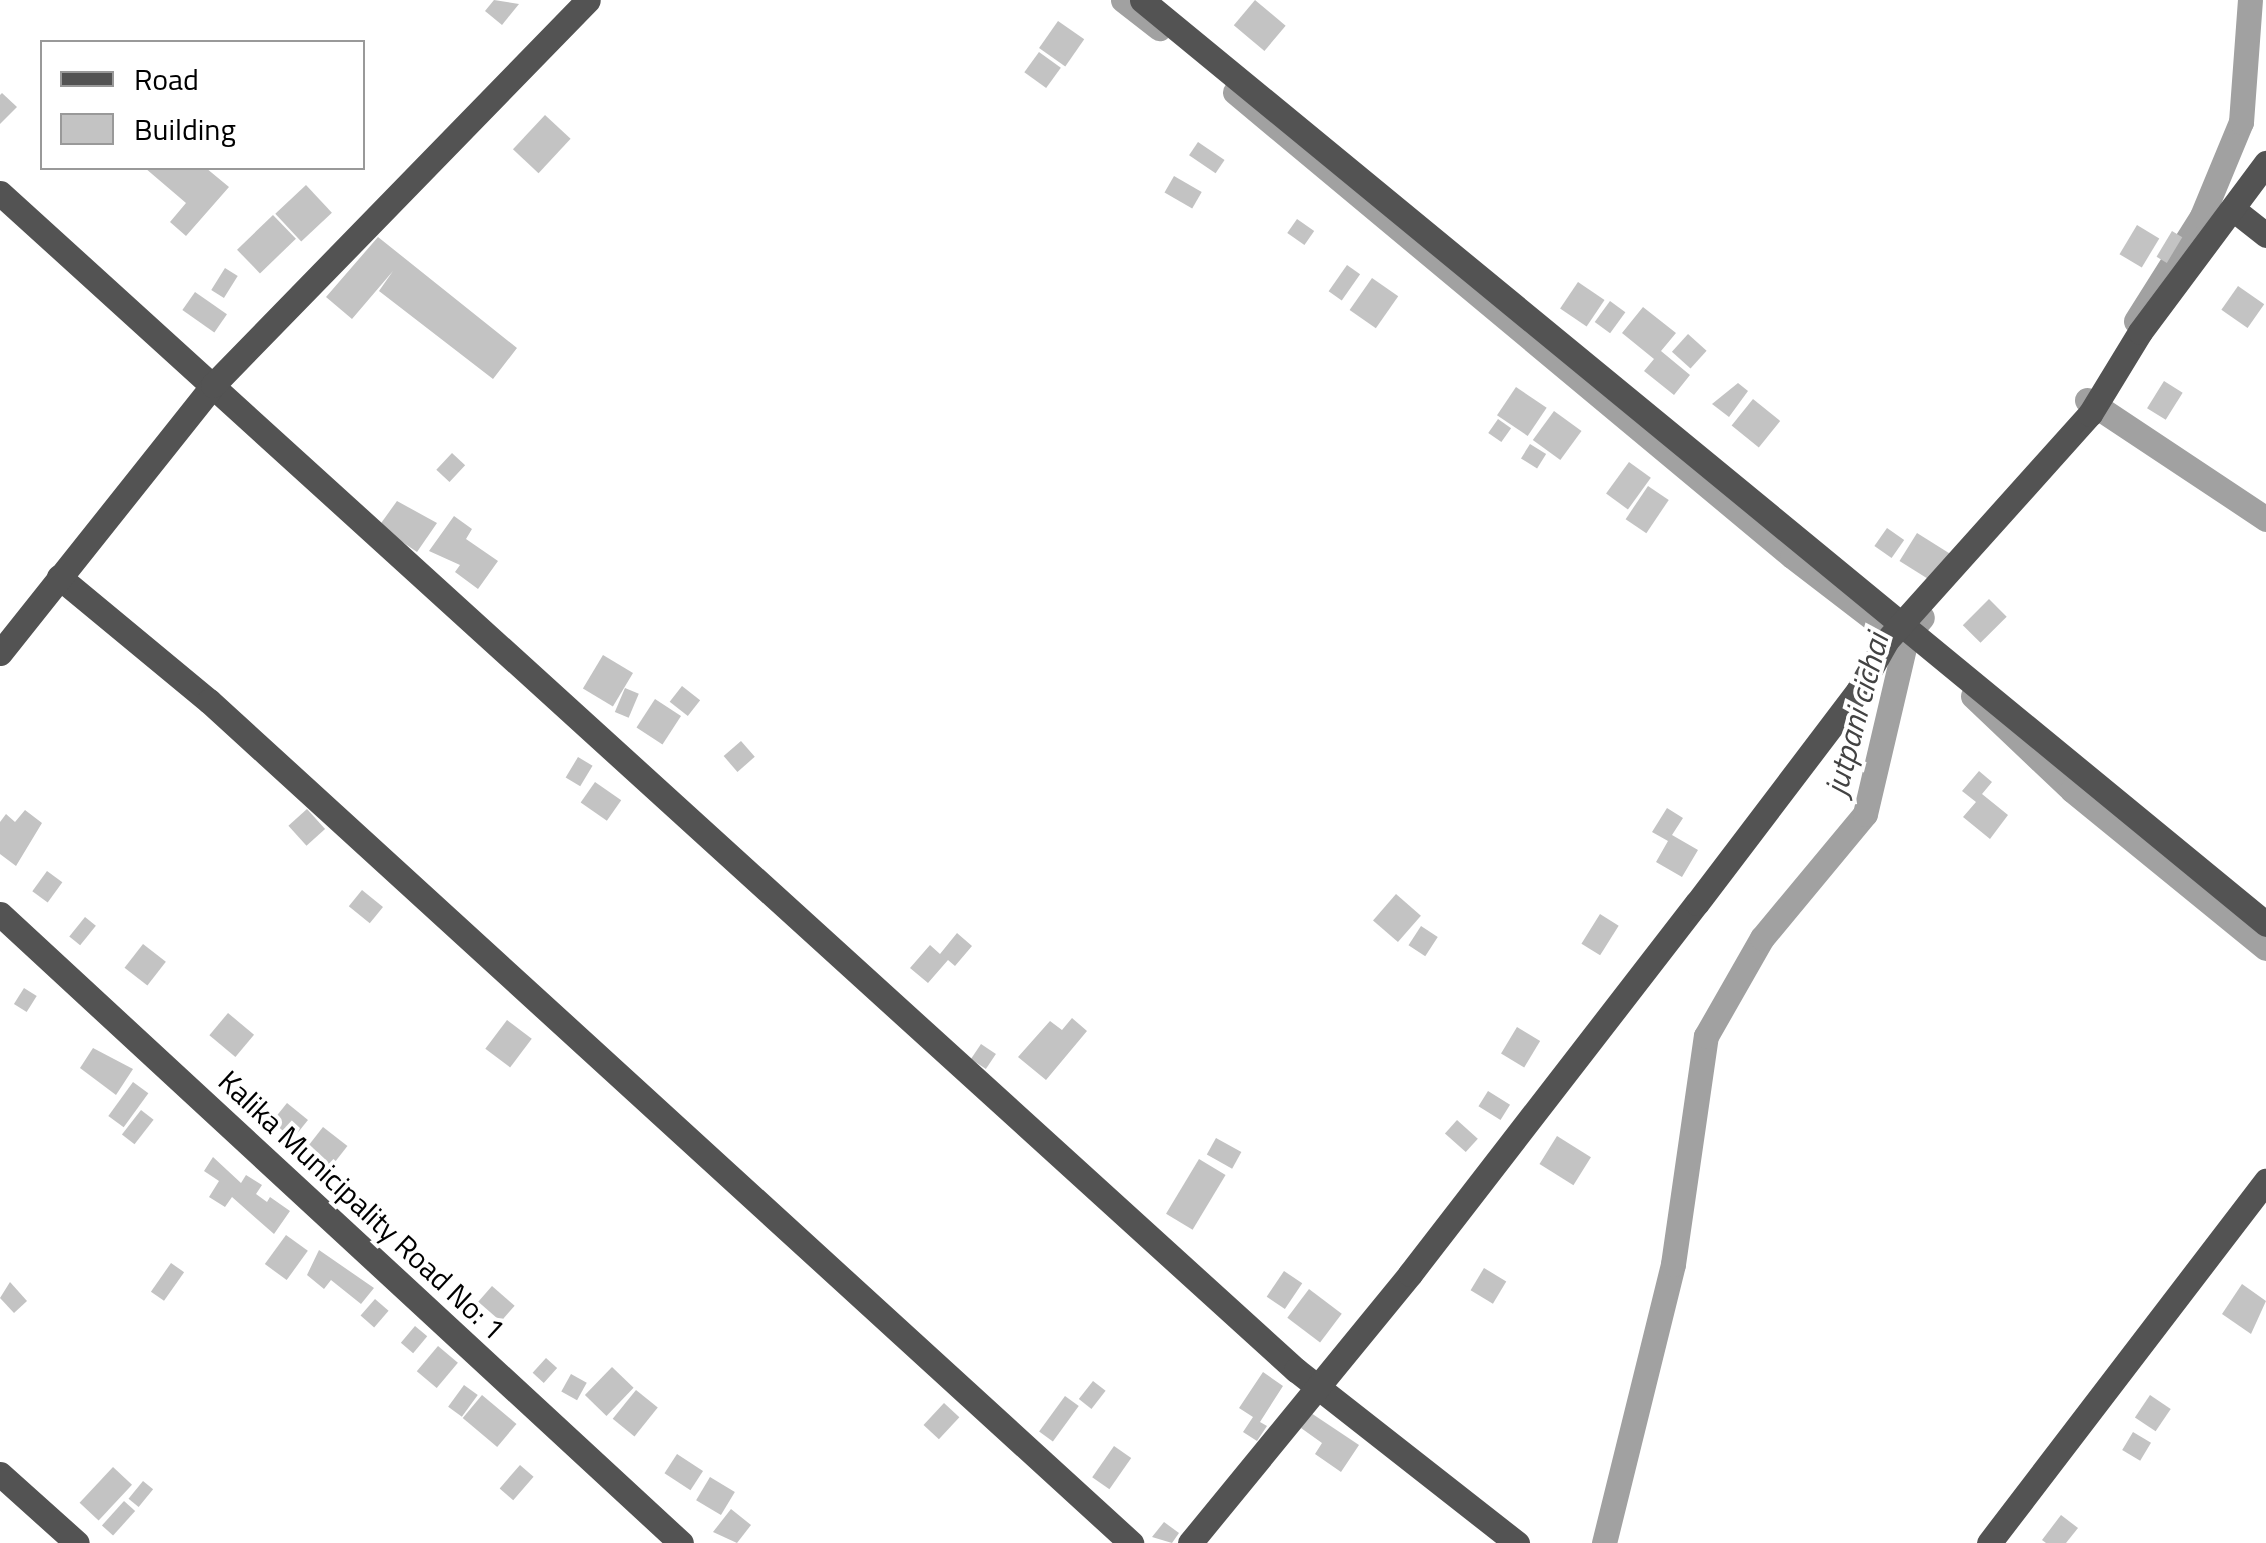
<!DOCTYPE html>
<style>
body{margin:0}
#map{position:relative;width:2266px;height:1543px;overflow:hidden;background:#fff;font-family:"Titillium Web",sans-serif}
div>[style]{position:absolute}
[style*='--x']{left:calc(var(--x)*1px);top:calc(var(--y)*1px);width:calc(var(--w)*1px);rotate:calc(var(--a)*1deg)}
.canal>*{height:25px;margin:-12.5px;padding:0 12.5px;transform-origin:12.5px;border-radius:12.5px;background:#a1a1a1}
.building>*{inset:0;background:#c3c3c3;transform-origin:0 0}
.minor>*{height:25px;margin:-12.5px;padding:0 12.5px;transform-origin:12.5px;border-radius:12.5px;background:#535353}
span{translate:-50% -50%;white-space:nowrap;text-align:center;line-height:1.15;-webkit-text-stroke:8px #fff;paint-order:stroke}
.street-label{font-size:30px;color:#000}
.water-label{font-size:32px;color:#424242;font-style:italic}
.legend{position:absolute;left:40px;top:40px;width:325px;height:130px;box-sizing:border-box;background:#fff;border:2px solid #999;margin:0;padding:12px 18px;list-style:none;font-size:30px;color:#000}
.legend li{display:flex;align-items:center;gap:20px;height:50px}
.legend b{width:50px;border:2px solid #999}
</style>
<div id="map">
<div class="canal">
<div style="--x:1123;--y:0;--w:46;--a:37.9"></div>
<div style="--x:1235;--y:92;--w:725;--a:39.8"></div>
<div style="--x:1792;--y:556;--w:115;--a:37.6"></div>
<div style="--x:1883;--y:626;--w:30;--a:23"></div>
<div style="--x:2136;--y:321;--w:124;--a:-57.8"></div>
<div style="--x:2202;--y:216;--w:102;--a:-67.5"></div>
<div style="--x:2241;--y:122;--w:122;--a:-85.8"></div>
<div style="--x:2087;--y:400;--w:215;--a:33.6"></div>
<div style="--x:1973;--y:696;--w:137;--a:43.5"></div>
<div style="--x:2072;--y:790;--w:250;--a:39.2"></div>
<div style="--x:1604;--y:1543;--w:287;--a:-76.1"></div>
<div style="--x:1673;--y:1264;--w:230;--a:-81.8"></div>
<div style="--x:1706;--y:1036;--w:113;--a:-60.3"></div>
<div style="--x:1762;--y:938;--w:161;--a:-50.3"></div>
<div style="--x:1865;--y:814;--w:184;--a:-76.8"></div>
<div style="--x:1907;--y:635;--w:23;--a:-50"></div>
</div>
<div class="building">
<div style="clip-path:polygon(494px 0,519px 4px,502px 25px,485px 11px)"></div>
<div style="left:1255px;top:0;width:40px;height:33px;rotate:40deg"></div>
<div style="left:1058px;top:21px;width:32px;height:33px;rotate:35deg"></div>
<div style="left:1039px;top:52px;width:27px;height:25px;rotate:36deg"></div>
<div style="clip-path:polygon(2px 93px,17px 107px,0 124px,0 95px)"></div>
<div style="left:545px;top:115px;width:35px;height:47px;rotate:43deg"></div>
<div style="left:1198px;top:142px;width:32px;height:16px;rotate:34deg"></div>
<div style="clip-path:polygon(145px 168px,206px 168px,229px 187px,186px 236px,170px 222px,186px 203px)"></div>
<div style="left:1174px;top:176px;width:32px;height:19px;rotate:30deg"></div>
<div style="left:306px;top:185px;width:38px;height:42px;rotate:47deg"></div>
<div style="left:273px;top:215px;width:33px;height:50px;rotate:46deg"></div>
<div style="left:1297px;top:219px;width:21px;height:17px;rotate:35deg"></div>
<div style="left:2137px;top:225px;width:26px;height:34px;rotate:31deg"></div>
<div style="left:2172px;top:231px;width:12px;height:30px;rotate:31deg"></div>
<div style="clip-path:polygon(378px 237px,517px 348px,493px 379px,379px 291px,393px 271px,352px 319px,326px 297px)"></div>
<div style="left:1347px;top:265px;width:16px;height:32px;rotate:35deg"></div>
<div style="left:225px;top:268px;width:15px;height:26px;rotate:32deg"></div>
<div style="left:1372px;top:278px;width:32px;height:39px;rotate:35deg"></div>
<div style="left:1578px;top:282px;width:32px;height:32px;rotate:34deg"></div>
<div style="left:2238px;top:286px;width:32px;height:29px;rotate:35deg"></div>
<div style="left:195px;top:292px;width:39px;height:22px;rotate:35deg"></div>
<div style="left:1610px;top:301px;width:19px;height:26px;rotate:36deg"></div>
<div style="clip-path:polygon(1643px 307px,1676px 333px,1661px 351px,1690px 375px,1674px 395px,1644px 371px,1654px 359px,1622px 333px)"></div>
<div style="left:1688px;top:334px;width:25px;height:24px;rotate:42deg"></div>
<div style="left:2164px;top:381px;width:22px;height:32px;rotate:32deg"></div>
<div style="clip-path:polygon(1738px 383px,1748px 391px,1729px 417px,1712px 404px)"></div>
<div style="left:1516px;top:387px;width:37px;height:34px;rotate:34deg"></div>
<div style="left:1753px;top:399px;width:35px;height:34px;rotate:39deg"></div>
<div style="left:1554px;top:411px;width:34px;height:36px;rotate:36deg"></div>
<div style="left:1498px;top:419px;width:16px;height:17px;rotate:35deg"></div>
<div style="left:1530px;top:444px;width:19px;height:17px;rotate:32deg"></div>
<div style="left:452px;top:453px;width:18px;height:23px;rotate:43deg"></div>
<div style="left:1629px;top:462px;width:27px;height:39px;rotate:36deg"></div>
<div style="left:1648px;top:486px;width:25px;height:40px;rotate:34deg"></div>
<div style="clip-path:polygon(397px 501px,437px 523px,417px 552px,379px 526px)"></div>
<div style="clip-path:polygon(454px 516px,472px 529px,466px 539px,498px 561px,478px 589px,455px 572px,460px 565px,429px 551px)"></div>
<div style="left:1887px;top:528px;width:21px;height:22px;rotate:35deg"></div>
<div style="left:1917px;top:533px;width:39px;height:33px;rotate:32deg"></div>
<div style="left:1989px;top:599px;width:25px;height:37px;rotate:45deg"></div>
<div style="left:603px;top:655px;width:35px;height:39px;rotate:31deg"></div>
<div style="left:682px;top:686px;width:23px;height:20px;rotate:38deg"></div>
<div style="left:625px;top:688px;width:15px;height:26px;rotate:23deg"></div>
<div style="left:655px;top:699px;width:31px;height:34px;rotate:33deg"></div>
<div style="left:741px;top:741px;width:21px;height:23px;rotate:49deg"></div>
<div style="left:578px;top:757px;width:17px;height:24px;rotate:31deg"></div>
<div style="clip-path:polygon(1979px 771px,1992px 782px,1982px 794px,2008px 815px,1990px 839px,1963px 817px,1976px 802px,1962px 791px)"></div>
<div style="left:595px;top:782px;width:32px;height:25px;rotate:35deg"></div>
<div style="clip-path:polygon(1667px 808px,1683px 818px,1672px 835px,1698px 850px,1682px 877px,1656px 862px,1668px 841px,1652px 832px)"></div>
<div style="left:307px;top:809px;width:27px;height:25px;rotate:48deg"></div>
<div style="clip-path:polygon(25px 810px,42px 823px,16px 866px,0 854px,0 822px,6px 814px,15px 822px)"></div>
<div style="left:47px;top:871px;width:19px;height:25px;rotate:36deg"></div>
<div style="left:362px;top:890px;width:27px;height:21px;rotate:39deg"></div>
<div style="left:1396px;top:894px;width:33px;height:35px;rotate:41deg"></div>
<div style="left:1600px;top:914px;width:22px;height:35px;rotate:32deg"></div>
<div style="left:85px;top:917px;width:14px;height:25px;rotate:39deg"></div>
<div style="left:1421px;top:926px;width:20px;height:23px;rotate:33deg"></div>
<div style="clip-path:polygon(957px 933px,972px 946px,955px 966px,948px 960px,928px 983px,910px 968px,930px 945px,940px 954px)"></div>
<div style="left:143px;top:944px;width:29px;height:30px;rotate:38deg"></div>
<div style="left:24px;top:988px;width:15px;height:19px;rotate:32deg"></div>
<div style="left:228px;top:1013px;width:34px;height:29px;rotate:40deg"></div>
<div style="clip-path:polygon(1072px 1018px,1087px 1031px,1046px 1080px,1018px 1057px,1050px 1021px,1062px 1030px)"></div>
<div style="left:507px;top:1020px;width:31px;height:36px;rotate:37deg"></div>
<div style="left:1517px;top:1027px;width:27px;height:31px;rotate:31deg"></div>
<div style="left:981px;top:1044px;width:18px;height:18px;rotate:34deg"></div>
<div style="clip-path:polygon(93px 1048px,133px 1069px,116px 1095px,80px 1068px)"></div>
<div style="left:133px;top:1082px;width:19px;height:42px;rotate:36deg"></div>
<div style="left:1488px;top:1091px;width:26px;height:18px;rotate:32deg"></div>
<div style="left:287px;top:1103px;width:27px;height:24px;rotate:39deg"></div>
<div style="left:141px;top:1110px;width:16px;height:31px;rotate:38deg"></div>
<div style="left:1457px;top:1120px;width:28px;height:18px;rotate:42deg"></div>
<div style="left:323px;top:1127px;width:31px;height:27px;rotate:38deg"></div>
<div style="left:1557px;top:1136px;width:40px;height:33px;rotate:32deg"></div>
<div style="left:1216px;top:1138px;width:29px;height:19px;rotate:29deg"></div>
<div style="clip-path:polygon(213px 1157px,241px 1183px,246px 1175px,262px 1185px,256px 1194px,267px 1202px,270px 1197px,290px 1211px,274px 1234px,232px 1197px,225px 1207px,209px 1197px,219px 1181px,204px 1171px)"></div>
<div style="left:1199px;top:1159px;width:31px;height:64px;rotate:31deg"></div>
<div style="left:286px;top:1235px;width:27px;height:36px;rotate:36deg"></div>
<div style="clip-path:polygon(319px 1250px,374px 1288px,361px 1304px,331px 1280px,324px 1289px,307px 1275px)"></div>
<div style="left:171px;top:1263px;width:16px;height:35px;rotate:35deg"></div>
<div style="left:1484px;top:1268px;width:26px;height:26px;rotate:31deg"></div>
<div style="left:1284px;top:1271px;width:22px;height:31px;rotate:34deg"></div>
<div style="clip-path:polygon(10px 1282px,27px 1301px,14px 1313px,0 1298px)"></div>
<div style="clip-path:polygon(2242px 1284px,2266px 1301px,2251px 1334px,2222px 1314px)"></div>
<div style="left:492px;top:1286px;width:30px;height:21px;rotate:41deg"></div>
<div style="left:1309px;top:1289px;width:41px;height:36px;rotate:37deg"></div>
<div style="left:375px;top:1299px;width:18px;height:22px;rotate:41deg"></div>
<div style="left:415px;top:1326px;width:16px;height:22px;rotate:40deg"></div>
<div style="left:438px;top:1346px;width:26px;height:33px;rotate:40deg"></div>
<div style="left:546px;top:1358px;width:15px;height:20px;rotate:42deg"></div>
<div style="left:612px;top:1367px;width:30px;height:39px;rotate:44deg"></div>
<div style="clip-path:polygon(1263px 1372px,1283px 1386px,1260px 1422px,1267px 1426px,1257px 1441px,1243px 1432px,1253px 1417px,1239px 1408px)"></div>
<div style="left:571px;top:1374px;width:18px;height:20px;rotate:29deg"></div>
<div style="left:1093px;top:1381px;width:16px;height:23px;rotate:38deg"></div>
<div style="left:464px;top:1385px;width:17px;height:27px;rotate:36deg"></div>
<div style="left:636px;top:1390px;width:28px;height:37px;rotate:39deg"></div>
<div style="left:482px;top:1395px;width:45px;height:30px;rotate:40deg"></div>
<div style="left:2150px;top:1395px;width:25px;height:27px;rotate:34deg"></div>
<div style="left:1065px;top:1396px;width:17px;height:44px;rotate:36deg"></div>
<div style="left:944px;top:1403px;width:21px;height:30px;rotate:43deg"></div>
<div style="clip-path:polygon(1311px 1413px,1359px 1445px,1341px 1472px,1315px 1454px,1322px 1443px,1301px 1428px)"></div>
<div style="left:2133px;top:1432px;width:21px;height:21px;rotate:31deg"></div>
<div style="left:1114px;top:1446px;width:21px;height:38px;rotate:35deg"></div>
<div style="left:677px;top:1454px;width:31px;height:23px;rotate:33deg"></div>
<div style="left:520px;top:1465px;width:18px;height:31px;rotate:41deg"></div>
<div style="left:113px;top:1467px;width:26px;height:49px;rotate:43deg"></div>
<div style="left:710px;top:1477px;width:29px;height:27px;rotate:31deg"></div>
<div style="left:143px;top:1481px;width:13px;height:23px;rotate:39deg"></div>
<div style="left:124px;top:1501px;width:15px;height:33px;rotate:42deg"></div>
<div style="clip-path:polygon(731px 1509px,751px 1525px,737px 1543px,713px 1532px)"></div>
<div style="clip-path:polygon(2061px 1515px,2078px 1528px,2066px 1543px,2046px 1543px,2042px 1540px)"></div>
<div style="clip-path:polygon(1164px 1522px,1179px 1533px,1172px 1543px,1152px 1537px)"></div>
</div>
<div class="minor">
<div style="--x:1142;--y:0;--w:1455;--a:39.42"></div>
<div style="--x:0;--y:193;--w:1751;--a:42.25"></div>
<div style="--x:1296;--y:1370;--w:281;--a:38.1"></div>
<div style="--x:2233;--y:209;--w:42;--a:38.2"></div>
<div style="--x:59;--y:577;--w:195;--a:39.6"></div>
<div style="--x:209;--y:701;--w:1249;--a:42.4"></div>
<div style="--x:0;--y:653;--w:342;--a:-51.5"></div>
<div style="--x:213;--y:385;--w:537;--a:-45.75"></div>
<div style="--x:0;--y:914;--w:927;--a:42.73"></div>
<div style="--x:0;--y:1474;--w:103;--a:41.9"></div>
<div style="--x:1190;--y:1543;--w:348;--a:-50.7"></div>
<div style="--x:1410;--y:1274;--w:469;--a:-52.3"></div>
<div style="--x:1697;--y:903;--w:266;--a:-52.8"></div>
<div style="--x:1858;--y:691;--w:59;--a:-60.4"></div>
<div style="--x:1887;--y:640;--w:304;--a:-48.1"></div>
<div style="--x:2090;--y:414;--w:96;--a:-58.6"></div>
<div style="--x:2140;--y:332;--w:211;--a:-53.3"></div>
<div style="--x:1989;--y:1543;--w:456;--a:-52.6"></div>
</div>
<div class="street-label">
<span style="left:362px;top:1205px;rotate:43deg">Kalika Municipality Road No: 1</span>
</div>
<div class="water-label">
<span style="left:1856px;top:714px;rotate:-75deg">jutpani cichai</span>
</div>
<ul class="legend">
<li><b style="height:12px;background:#535353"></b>Road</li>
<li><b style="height:28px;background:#c3c3c3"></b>Building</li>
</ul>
</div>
